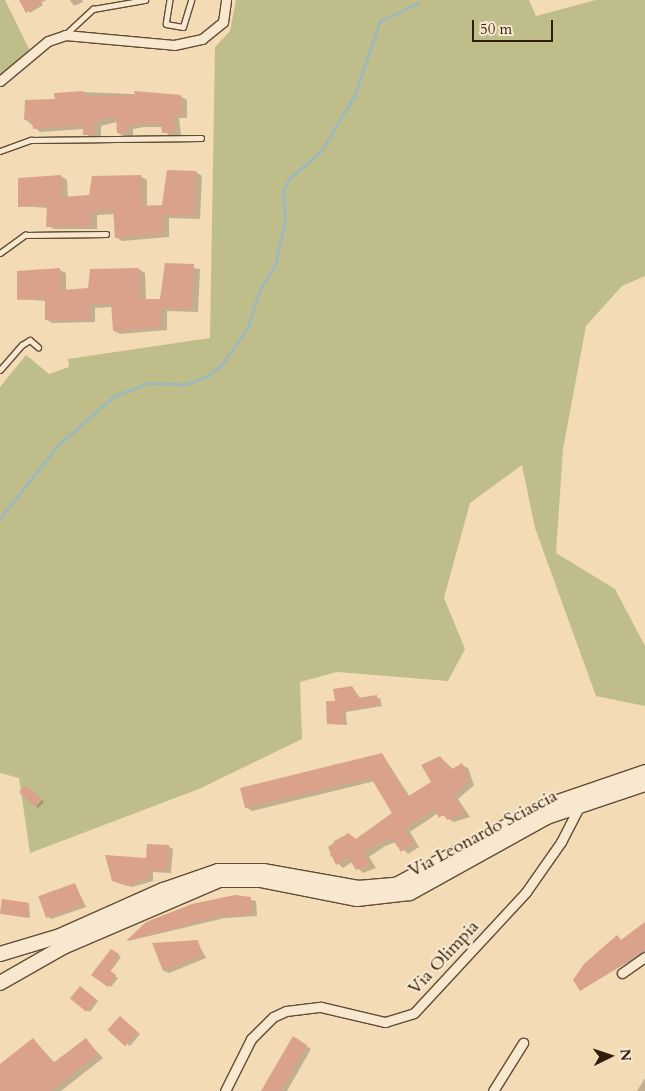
<!DOCTYPE html>
<style>
body{margin:0}
#map{position:relative;width:645px;height:1091px;overflow:hidden;background:#f2dbb5;font-family:Cardo,serif}
div>[style]{position:absolute}
[style*='--x']{left:calc(var(--x)*1px);top:calc(var(--y)*1px);width:calc(var(--w)*1px);rotate:calc(var(--a)*1deg)}
.green>*{inset:0;background:#bfbe8a}
.shadow>*{inset:0;background:#0003}
.stream>*{height:3px;margin:-1.5px;padding:0 1.5px;transform-origin:1.5px;border-radius:1.5px;background:#9fb8b8}
.building>*{inset:0;background:#daa28a;transform-origin:0 0}
.roads{filter:drop-shadow(1px 0 #624c35) drop-shadow(-1px 0 #624c35) drop-shadow(0 1px #624c35) drop-shadow(0 -1px #624c35)}
.lane>*{height:4.5px;margin:-2.25px;padding:0 2.25px;transform-origin:2.25px;border-radius:2.25px;background:#f7e8cf}
.street>*{height:9px;margin:-4.5px;padding:0 4.5px;transform-origin:4.5px;border-radius:4.5px;background:#f7e8cf}
.secondary>*{height:14px;margin:-7px;padding:0 7px;transform-origin:7px;border-radius:7px;background:#f7e8cf}
span{translate:-50% -50%;white-space:nowrap;text-align:center;line-height:1.15;-webkit-text-stroke:4.5px #f7e8cf;paint-order:stroke}
.street-label{font-size:18px;color:#321c0a}
.north{position:absolute;left:585px;top:1031px;width:50px;height:50px;-webkit-text-stroke:4px #f7e8cf;paint-order:stroke;rotate:86deg;font-size:14px;font-weight:700;line-height:20px;text-align:center;color:#321c0a}
.north::after{content:'';display:block;margin:auto;width:18px;height:22px;background:#321c0a;clip-path:polygon(50% 0,100% 100%,50% 72%,0 100%)}
.scale{position:absolute;left:472px;top:20px;width:81px;height:22px;box-sizing:border-box;border:2px solid #321c0a;border-top:0;padding-left:6px;font-size:15px;line-height:18px;white-space:nowrap;color:#321c0a;-webkit-text-stroke:4px #f7e8cf;paint-order:stroke}
</style>
<div id="map">
<div class="green">
<div style="clip-path:polygon(0 0,5px 0,30px 51px,0 75px)"></div>
<div style="clip-path:polygon(236px 0,529px 0,536px 16px,596px 0,645px 0,645px 276px,622px 286px,586px 326px,563px 449px,556px 553px,615px 589px,645px 646px,645px 706px,596px 696px,535px 528px,522px 465px,470px 503px,444px 598px,465px 649px,448px 681px,337px 672px,300px 682px,302px 739px,199px 789px,30px 853px,19px 778px,0 773px,0 387px,26px 355px,49px 374px,69px 367px,68px 359px,210px 338px,215px 47px,230px 31px)"></div>
</div>
<div class="shadow">
<div style="clip-path:polygon(20px 0,39px 0,43px 5px,30px 13px)"></div>
<div style="clip-path:polygon(70px 0,82px 0,83px 2px,74px 6px)"></div>
<div style="clip-path:polygon(83px 92px,180px 96px,187px 100px,187px 118px,179px 118px,181px 135px,169px 136px,163px 127px,144px 127px,133px 129px,133px 136px,124px 136px,118px 133px,117px 122px,101px 126px,101px 138px,90px 138px,84px 129px,40px 132px,25px 119px,56px 100px)"></div>
<div style="clip-path:polygon(196px 172px,202px 176px,200px 219px,169px 218px,169px 237px,122px 241px,116px 237px,114px 214px,97px 215px,97px 229px,54px 229px,48px 226px,48px 208px,19px 206px,61px 176px,67px 180px,68px 198px,90px 196px,140px 176px,147px 180px,147px 207px,163px 207px)"></div>
<div style="clip-path:polygon(166px 264px,200px 269px,198px 312px,167px 311px,167px 330px,120px 334px,114px 331px,113px 307px,95px 308px,95px 322px,52px 323px,46px 319px,46px 301px,18px 299px,59px 270px,66px 273px,66px 291px,89px 289px,139px 269px,145px 273px,146px 300px,161px 300px)"></div>
<div style="clip-path:polygon(352px 687px,361px 699px,380px 698px,382px 706px,346px 712px,347px 725px,328px 724px,337px 702px)"></div>
<div style="clip-path:polygon(382px 754px,410px 797px,433px 783px,440px 757px,454px 770px,462px 765px,468px 768px,474px 785px,458px 799px,470px 817px,454px 822px,438px 813px,410px 832px,419px 847px,408px 854px,396px 842px,385px 846px,369px 857px,376px 868px,363px 873px,352px 862px,343px 868px,330px 855px,334px 841px,348px 834px,357px 840px,394px 813px,375px 781px,252px 811px,246px 807px)"></div>
<div style="clip-path:polygon(27px 786px,44px 802px,38px 808px,36px 806px)"></div>
<div style="clip-path:polygon(168px 846px,173px 849px,171px 873px,153px 872px,153px 881px,132px 887px,113px 881px)"></div>
<div style="clip-path:polygon(75px 884px,86px 907px,51px 919px,47px 916px)"></div>
<div style="clip-path:polygon(235px 896px,256px 901px,257px 916px,225px 918px,128px 941px,146px 923px)"></div>
<div style="clip-path:polygon(29px 904px,30px 918px,2px 914px)"></div>
<div style="clip-path:polygon(645px 924px,645px 952px,581px 990px,617px 936px,622px 941px)"></div>
<div style="clip-path:polygon(197px 941px,206px 958px,169px 973px,164px 971px,154px 944px)"></div>
<div style="clip-path:polygon(111px 950px,121px 957px,110px 972px,118px 978px,111px 987px,93px 975px)"></div>
<div style="clip-path:polygon(83px 989px,98px 1001px,90px 1012px,87px 1010px)"></div>
<div style="clip-path:polygon(123px 1020px,140px 1034px,130px 1046px,128px 1045px)"></div>
<div style="clip-path:polygon(293px 1038px,311px 1049px,287px 1091px,262px 1091px)"></div>
<div style="clip-path:polygon(34px 1040px,55px 1063px,86px 1040px,103px 1058px,61px 1091px,0 1091px,0 1066px)"></div>
<div style="clip-path:polygon(645px 1078px,645px 1091px,637px 1091px)"></div>
</div>
<div class="stream">
<div style="--x:0;--y:518;--w:93;--a:-51.5"></div>
<div style="--x:58;--y:445;--w:74;--a:-41.2"></div>
<div style="--x:114;--y:396;--w:36;--a:-21"></div>
<div style="--x:148;--y:383;--w:38;--a:2"></div>
<div style="--x:186;--y:384;--w:22;--a:-21"></div>
<div style="--x:207;--y:376;--w:19;--a:-39"></div>
<div style="--x:222;--y:364;--w:43;--a:-54.5"></div>
<div style="--x:247;--y:329;--w:42;--a:-72"></div>
<div style="--x:260;--y:289;--w:28;--a:-58"></div>
<div style="--x:275;--y:265;--w:46;--a:-77.5"></div>
<div style="--x:285;--y:220;--w:30;--a:-94"></div>
<div style="--x:283;--y:190;--w:14;--a:-60"></div>
<div style="--x:290;--y:178;--w:41;--a:-41.1"></div>
<div style="--x:321;--y:151;--w:64;--a:-59"></div>
<div style="--x:354;--y:96;--w:79;--a:-70.9"></div>
<div style="--x:380;--y:21;--w:42;--a:-25.3"></div>
</div>
<div class="building">
<div style="clip-path:polygon(19px 0,46px 0,26px 13px)"></div>
<div style="clip-path:polygon(83px 91px,84px 96px,135px 95px,134px 91px,181px 95px,181px 115px,174px 115px,175px 132px,162px 133px,161px 124px,137px 124px,127px 126px,127px 133px,117px 133px,116px 118px,103px 118px,95px 123px,95px 135px,83px 135px,83px 125px,33px 129px,32px 120px,24px 120px,25px 100px,55px 99px,54px 93px)"></div>
<div style="clip-path:polygon(167px 170px,196px 171px,194px 216px,163px 215px,163px 234px,115px 238px,113px 210px,91px 212px,91px 226px,46px 227px,47px 205px,18px 207px,18px 178px,61px 175px,62px 197px,89px 195px,92px 176px,141px 175px,142px 206px,162px 205px)"></div>
<div style="clip-path:polygon(165px 263px,194px 264px,192px 309px,161px 308px,161px 327px,113px 331px,111px 303px,89px 305px,89px 320px,45px 320px,45px 298px,17px 300px,17px 271px,60px 268px,61px 290px,88px 288px,90px 269px,139px 268px,140px 299px,160px 299px)"></div>
<div style="clip-path:polygon(352px 686px,358px 698px,377px 695px,378px 705px,343px 710px,343px 724px,327px 724px,326px 701px,335px 701px,333px 689px)"></div>
<div style="clip-path:polygon(382px 753px,407px 797px,431px 782px,421px 765px,440px 756px,451px 770px,462px 763px,469px 781px,453px 795px,465px 813px,447px 820px,444px 814px,439px 818px,434px 809px,404px 829px,414px 843px,401px 852px,392px 838px,379px 843px,363px 853px,371px 865px,356px 870px,348px 857px,336px 865px,328px 847px,348px 833px,356px 839px,392px 813px,371px 778px,245px 808px,240px 788px)"></div>
<div style="left:26px;top:785px;width:22px;height:10px;rotate:43deg"></div>
<div style="clip-path:polygon(147px 844px,169px 845px,167px 871px,149px 870px,149px 878px,127px 886px,112px 881px,105px 855px,146px 858px)"></div>
<div style="left:75px;top:883px;width:23px;height:39px;rotate:70deg"></div>
<div style="clip-path:polygon(235px 895px,251px 897px,252px 914px,220px 916px,126px 941px,146px 922px,192px 904px)"></div>
<div style="left:2px;top:899px;width:27px;height:15px;rotate:8deg"></div>
<div style="clip-path:polygon(645px 922px,645px 950px,580px 991px,573px 980px,584px 964px,617px 935px,621px 940px)"></div>
<div style="clip-path:polygon(198px 940px,202px 956px,163px 971px,152px 943px)"></div>
<div style="clip-path:polygon(111px 949px,119px 954px,109px 970px,116px 975px,108px 987px,91px 975px)"></div>
<div style="left:80px;top:986px;width:21px;height:16px;rotate:39deg"></div>
<div style="left:120px;top:1016px;width:24px;height:19px;rotate:42deg"></div>
<div style="clip-path:polygon(293px 1036px,307px 1045px,281px 1091px,261px 1091px)"></div>
<div style="clip-path:polygon(33px 1038px,53px 1063px,86px 1038px,98px 1054px,51px 1091px,0 1091px,0 1064px)"></div>
</div>
<div class="roads">
<div class="lane">
<div style="--x:170;--y:0;--w:24;--a:99"></div>
<div style="--x:166;--y:24;--w:17;--a:10"></div>
<div style="--x:183;--y:27;--w:28;--a:-73"></div>
<div style="--x:66;--y:34;--w:37;--a:-43"></div>
<div style="--x:93;--y:9;--w:53;--a:-9.8"></div>
<div style="--x:0;--y:151;--w:33;--a:-20"></div>
<div style="--x:31;--y:140;--w:170;--a:-0.7"></div>
<div style="--x:0;--y:253;--w:31;--a:-36"></div>
<div style="--x:25;--y:235;--w:81;--a:-0.7"></div>
<div style="--x:0;--y:370;--w:33;--a:-49"></div>
<div style="--x:22;--y:345;--w:9;--a:-32"></div>
<div style="--x:30;--y:340;--w:11;--a:41"></div>
</div>
<div class="street">
<div style="--x:0;--y:81;--w:62;--a:-39.8"></div>
<div style="--x:48;--y:41;--w:18;--a:-19"></div>
<div style="--x:65;--y:35;--w:109;--a:5.2"></div>
<div style="--x:174;--y:45;--w:29;--a:-12"></div>
<div style="--x:202;--y:39;--w:27;--a:-39"></div>
<div style="--x:223;--y:22;--w:22;--a:-82"></div>
<div style="--x:622;--y:973;--w:28;--a:-35"></div>
<div style="--x:225;--y:1091;--w:58;--a:-63.4"></div>
<div style="--x:251;--y:1039;--w:31;--a:-45"></div>
<div style="--x:273;--y:1017;--w:14;--a:-25"></div>
<div style="--x:286;--y:1011;--w:35;--a:-7"></div>
<div style="--x:321;--y:1007;--w:66;--a:13.2"></div>
<div style="--x:385;--y:1022;--w:30;--a:-17"></div>
<div style="--x:414;--y:1013;--w:165;--a:-47.2"></div>
<div style="--x:526;--y:892;--w:61;--a:-55"></div>
<div style="--x:561;--y:842;--w:42;--a:-62.8"></div>
<div style="--x:493;--y:1091;--w:57;--a:-58"></div>
</div>
<div class="secondary">
<div style="--x:0;--y:954;--w:63;--a:-16.7"></div>
<div style="--x:60;--y:936;--w:113;--a:-24.1"></div>
<div style="--x:163;--y:890;--w:58;--a:-19.1"></div>
<div style="--x:218;--y:871;--w:45;--a:0"></div>
<div style="--x:263;--y:871;--w:97;--a:10.1"></div>
<div style="--x:358;--y:888;--w:38;--a:-5"></div>
<div style="--x:396;--y:885;--w:166;--a:-28"></div>
<div style="--x:543;--y:807;--w:108;--a:-18.9"></div>
<div style="--x:0;--y:983;--w:73;--a:-29.7"></div>
<div style="--x:63;--y:947;--w:170;--a:-23.2"></div>
<div style="--x:219;--y:880;--w:41;--a:0"></div>
<div style="--x:260;--y:880;--w:99;--a:11.1"></div>
<div style="--x:357;--y:899;--w:53;--a:-6.5"></div>
<div style="--x:410;--y:893;--w:157;--a:-29"></div>
<div style="--x:547;--y:817;--w:103;--a:-18.6"></div>
</div>
</div>
<div class="street-label">
<span style="left:483px;top:834px;rotate:-28deg">Via Leonardo Sciascia</span>
<span style="left:444px;top:958px;rotate:-47deg">Via Olimpia</span>
</div>
<div class="north">N</div>
<div class="scale">50 m</div>
</div>
